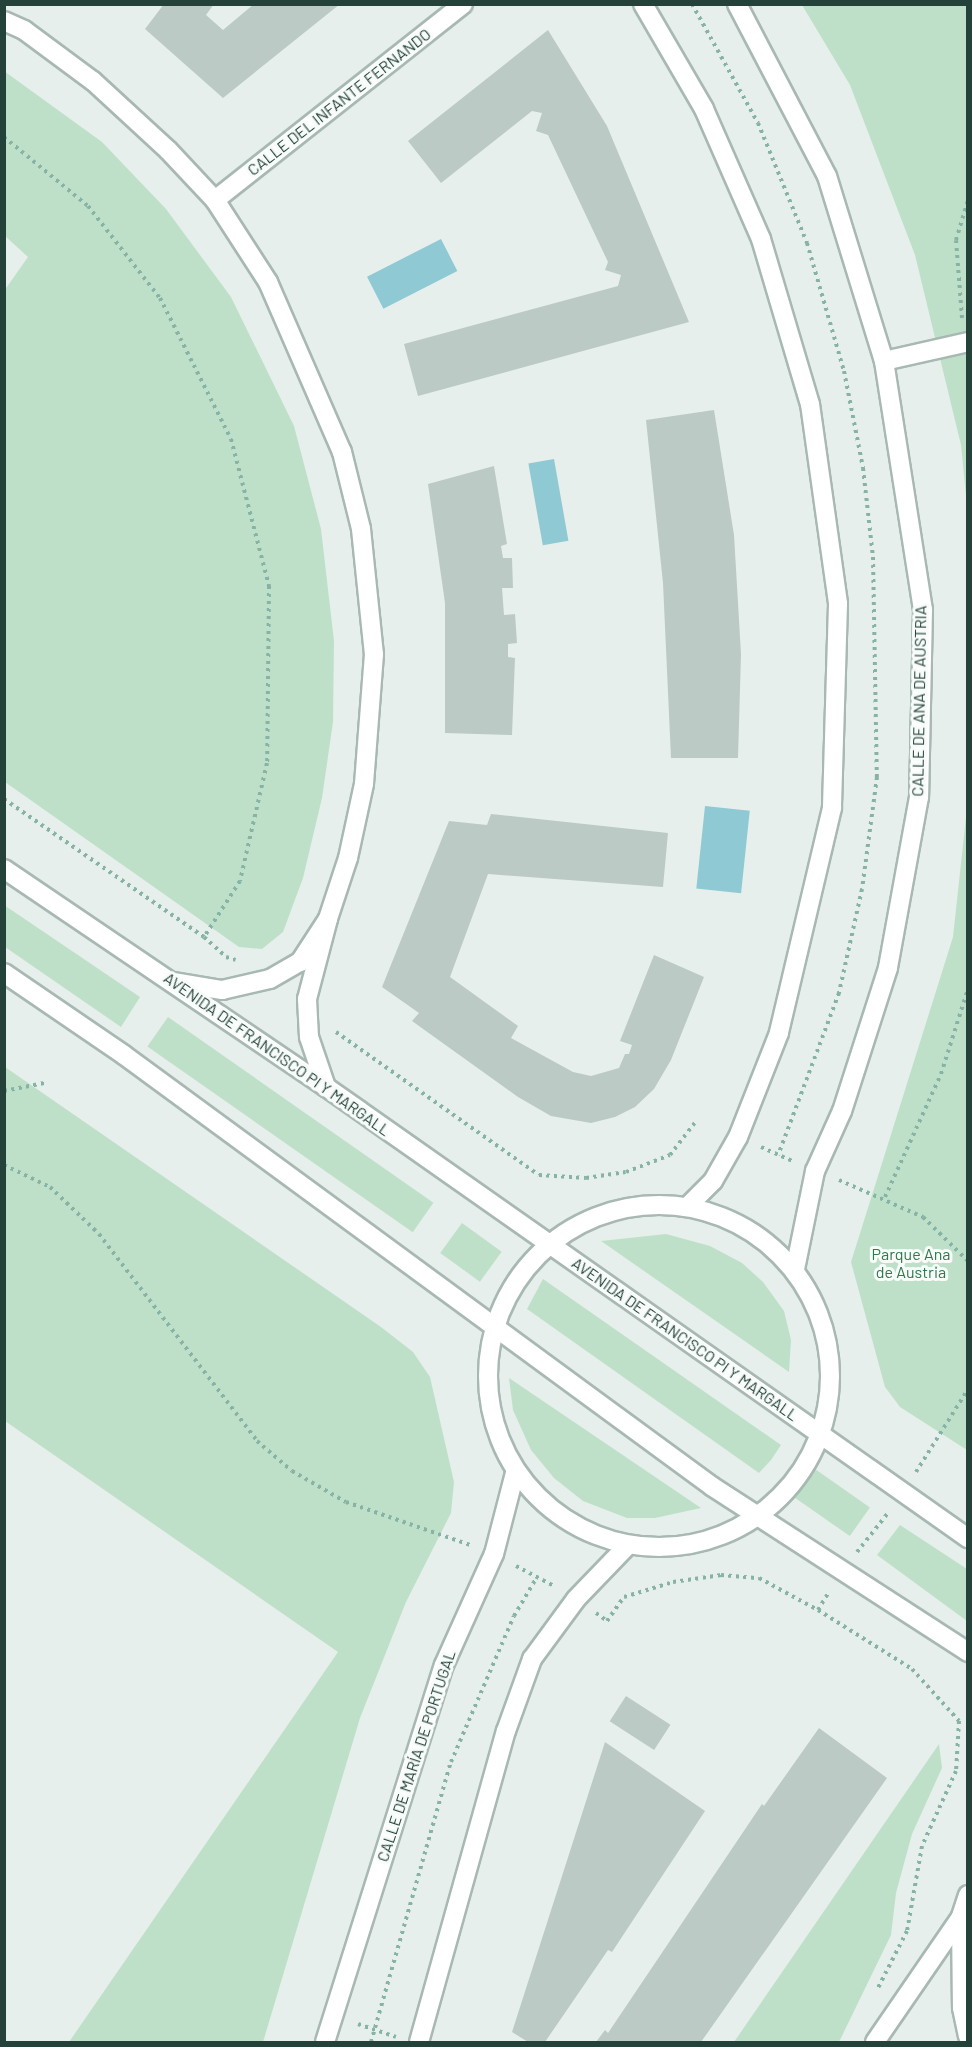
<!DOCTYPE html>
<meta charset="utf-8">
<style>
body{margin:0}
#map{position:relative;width:972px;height:2047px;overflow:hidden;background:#e6efeb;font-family:Barlow,sans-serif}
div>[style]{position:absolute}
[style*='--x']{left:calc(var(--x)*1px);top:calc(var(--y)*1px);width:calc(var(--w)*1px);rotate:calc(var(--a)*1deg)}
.green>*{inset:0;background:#bfe0c8;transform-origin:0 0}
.water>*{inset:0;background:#8ec9d4;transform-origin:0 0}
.building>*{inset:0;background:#bbcac4;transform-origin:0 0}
.path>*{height:4px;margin-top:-2px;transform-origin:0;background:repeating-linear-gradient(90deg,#86b3a5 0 3px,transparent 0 7.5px)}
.roads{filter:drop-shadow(2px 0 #a8b8b2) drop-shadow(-2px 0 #a8b8b2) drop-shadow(0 2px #a8b8b2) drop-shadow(0 -2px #a8b8b2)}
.minor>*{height:18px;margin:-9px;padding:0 9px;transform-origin:9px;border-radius:9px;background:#fff}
.tertiary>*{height:18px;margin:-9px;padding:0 9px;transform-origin:9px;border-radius:9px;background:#fff}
.tertiary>.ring{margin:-9px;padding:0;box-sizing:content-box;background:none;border:18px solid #fff;border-radius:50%}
span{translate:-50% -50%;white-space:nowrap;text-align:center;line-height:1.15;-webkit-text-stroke:6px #f7fbf9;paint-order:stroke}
.street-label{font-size:16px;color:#24423a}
.park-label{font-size:16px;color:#2d7a4b}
.frame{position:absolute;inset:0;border:6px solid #24423a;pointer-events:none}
</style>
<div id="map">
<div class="green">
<div style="clip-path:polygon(802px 5px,967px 5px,967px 506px,961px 445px,915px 255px,850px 85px)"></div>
<div style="clip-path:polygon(4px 71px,102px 142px,166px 209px,231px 297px,294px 426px,321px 529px,334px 641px,333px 722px,322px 798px,303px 878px,283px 932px,262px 949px,239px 947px,5px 782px,4px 291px,28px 257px,5px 236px)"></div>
<div style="clip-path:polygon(967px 808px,967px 1450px,900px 1407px,885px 1387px,851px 1262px,953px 937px)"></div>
<div style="clip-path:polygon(4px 905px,140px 997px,121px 1027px,5px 947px)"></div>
<div style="left:168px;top:1017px;width:324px;height:36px;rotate:35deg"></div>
<div style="clip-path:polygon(5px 1067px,381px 1327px,413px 1352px,430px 1377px,454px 1482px,451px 1513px,406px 1602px,360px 1718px,263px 2042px,69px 2042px,338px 1652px,5px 1421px)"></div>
<div style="left:462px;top:1223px;width:49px;height:37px;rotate:36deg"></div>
<div style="clip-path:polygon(666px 1234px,710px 1246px,742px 1263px,763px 1282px,784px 1311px,791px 1340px,789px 1372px,601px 1241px)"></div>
<div style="clip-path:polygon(543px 1279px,781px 1445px,771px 1460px,759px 1473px,527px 1309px)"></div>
<div style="clip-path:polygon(509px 1378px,701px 1508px,655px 1518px,627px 1518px,583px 1501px,554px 1478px,531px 1450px,513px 1410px)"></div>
<div style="left:815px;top:1469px;width:67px;height:35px;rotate:35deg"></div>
<div style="clip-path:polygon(900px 1525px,967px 1569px,967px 1621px,877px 1555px)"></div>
<div style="clip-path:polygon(939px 1744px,942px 1768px,912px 1834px,896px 1893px,891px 1935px,839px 2042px,734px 2042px)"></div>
</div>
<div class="water">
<div style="left:441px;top:239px;width:36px;height:83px;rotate:63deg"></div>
<div style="left:554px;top:459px;width:83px;height:26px;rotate:80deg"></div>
<div style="left:705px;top:806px;width:45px;height:83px;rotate:6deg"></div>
</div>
<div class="building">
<div style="clip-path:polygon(164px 4px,214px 4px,206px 15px,223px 30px,254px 4px,340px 4px,223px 98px,145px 29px)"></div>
<div style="clip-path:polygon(548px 30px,607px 126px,689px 322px,418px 396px,404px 344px,618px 286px,621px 275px,605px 270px,608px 262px,548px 135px,536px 131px,542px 113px,532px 111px,441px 183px,408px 141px)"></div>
<div style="clip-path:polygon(714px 410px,734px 535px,741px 654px,738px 758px,671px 758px,663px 583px,646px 420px)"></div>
<div style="clip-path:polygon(494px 466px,507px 544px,501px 546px,503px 558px,512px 558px,513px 588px,502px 588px,504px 615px,515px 614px,517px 643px,508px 644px,508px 657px,515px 658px,512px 735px,445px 733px,445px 603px,428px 484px)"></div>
<div style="clip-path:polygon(491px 814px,668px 833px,663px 887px,488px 874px,450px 977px,518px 1026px,511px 1038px,573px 1072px,591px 1076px,619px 1068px,625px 1054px,629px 1054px,632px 1045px,620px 1041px,654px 955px,704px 977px,671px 1060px,654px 1089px,635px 1107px,615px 1117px,591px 1123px,551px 1116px,518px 1097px,412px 1021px,419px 1013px,382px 987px,449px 821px,487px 825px)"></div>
<div style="left:626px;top:1696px;width:53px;height:30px;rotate:33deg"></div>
<div style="clip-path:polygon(819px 1728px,887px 1778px,701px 2042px,596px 2042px,605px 2030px,608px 2033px,762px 1804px,764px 1806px)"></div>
<div style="clip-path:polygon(605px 1742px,705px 1811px,612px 1952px,608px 1950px,545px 2042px,528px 2042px,512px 2032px)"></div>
</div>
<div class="path">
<div style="--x:692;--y:4;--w:136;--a:61"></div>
<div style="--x:758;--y:123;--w:130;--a:67.8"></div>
<div style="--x:807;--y:243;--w:133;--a:73.9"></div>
<div style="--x:844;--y:371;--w:99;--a:78.9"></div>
<div style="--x:863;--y:468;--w:90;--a:83.6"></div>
<div style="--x:873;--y:557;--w:220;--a:89"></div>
<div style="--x:877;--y:777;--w:113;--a:97.6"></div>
<div style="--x:862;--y:889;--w:107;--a:102.5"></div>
<div style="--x:839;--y:993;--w:173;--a:110.6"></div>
<div style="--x:4;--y:137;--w:109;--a:39.4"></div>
<div style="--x:88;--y:206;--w:117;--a:52"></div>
<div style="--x:160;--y:298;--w:158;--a:63.3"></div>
<div style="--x:231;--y:439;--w:152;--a:75.5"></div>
<div style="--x:269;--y:586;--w:177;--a:90.6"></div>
<div style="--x:267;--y:763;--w:121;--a:102.9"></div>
<div style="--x:240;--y:881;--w:67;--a:122.7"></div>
<div style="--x:962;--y:318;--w:78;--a:-94.4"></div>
<div style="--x:956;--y:240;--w:42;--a:-73.3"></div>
<div style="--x:4;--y:799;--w:243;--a:34.6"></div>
<div style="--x:204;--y:937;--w:30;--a:42"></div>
<div style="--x:226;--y:957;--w:10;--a:17"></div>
<div style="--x:336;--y:1032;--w:248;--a:35.2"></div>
<div style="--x:539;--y:1175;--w:47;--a:3.7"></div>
<div style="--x:586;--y:1178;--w:40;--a:-8.5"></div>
<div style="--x:626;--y:1172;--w:47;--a:-21.1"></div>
<div style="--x:670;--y:1155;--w:44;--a:-52.4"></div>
<div style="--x:4;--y:1091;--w:41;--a:-11.3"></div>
<div style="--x:761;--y:1147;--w:35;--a:24"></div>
<div style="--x:4;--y:1165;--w:51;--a:25.6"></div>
<div style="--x:50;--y:1187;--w:68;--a:43.8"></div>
<div style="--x:99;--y:1234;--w:260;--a:52.6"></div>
<div style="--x:257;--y:1441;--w:46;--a:40.6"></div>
<div style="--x:292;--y:1471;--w:62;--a:29.9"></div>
<div style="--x:346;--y:1502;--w:131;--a:19.1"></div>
<div style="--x:839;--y:1180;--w:92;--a:23.8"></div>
<div style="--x:923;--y:1217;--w:63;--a:44.4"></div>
<div style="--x:885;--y:1197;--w:135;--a:-65.5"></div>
<div style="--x:941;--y:1074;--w:89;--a:-72.4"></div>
<div style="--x:916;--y:1472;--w:98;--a:-57.9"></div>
<div style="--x:857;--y:1552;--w:50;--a:-51.5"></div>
<div style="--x:516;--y:1566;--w:43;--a:27.8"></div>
<div style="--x:818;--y:1610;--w:111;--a:32.1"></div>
<div style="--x:912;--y:1669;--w:70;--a:47.9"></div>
<div style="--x:959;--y:1721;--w:50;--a:93.4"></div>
<div style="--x:956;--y:1771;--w:82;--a:114.4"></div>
<div style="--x:922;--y:1846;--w:86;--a:100"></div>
<div style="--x:907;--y:1931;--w:64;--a:117"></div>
<div style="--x:596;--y:1613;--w:14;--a:36"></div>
<div style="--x:607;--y:1621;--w:29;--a:-55"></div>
<div style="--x:624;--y:1597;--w:51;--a:-17"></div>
<div style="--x:673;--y:1582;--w:49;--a:-8.3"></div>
<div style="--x:721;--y:1575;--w:38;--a:5"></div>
<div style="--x:759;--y:1578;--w:67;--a:28.5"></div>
<div style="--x:818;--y:1610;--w:21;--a:-59"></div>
<div style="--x:358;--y:2024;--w:40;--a:18.9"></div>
<div style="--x:371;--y:2042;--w:291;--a:-74.1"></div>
<div style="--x:451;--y:1762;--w:159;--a:-66.7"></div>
<div style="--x:514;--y:1616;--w:45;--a:-59.5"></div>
</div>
<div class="roads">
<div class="minor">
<div style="--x:643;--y:4;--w:121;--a:59.8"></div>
<div style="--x:704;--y:109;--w:142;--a:66.3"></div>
<div style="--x:761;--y:239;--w:172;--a:73.5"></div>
<div style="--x:810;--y:404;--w:202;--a:82"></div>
<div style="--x:838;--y:604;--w:204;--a:91.7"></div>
<div style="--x:832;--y:808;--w:231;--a:103.3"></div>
<div style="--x:779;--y:1033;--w:112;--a:111.5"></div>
<div style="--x:738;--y:1137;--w:51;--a:119.6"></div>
<div style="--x:713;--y:1181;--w:35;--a:135"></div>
<div style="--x:737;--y:4;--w:194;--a:62.4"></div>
<div style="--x:827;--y:176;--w:194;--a:72.9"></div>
<div style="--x:884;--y:361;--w:252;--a:81.1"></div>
<div style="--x:923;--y:610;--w:187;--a:91.2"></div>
<div style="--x:919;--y:797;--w:174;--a:100.3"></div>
<div style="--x:888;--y:968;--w:150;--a:107.8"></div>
<div style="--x:842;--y:1111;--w:66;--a:114.2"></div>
<div style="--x:815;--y:1171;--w:100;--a:101.5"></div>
<div style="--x:4;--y:21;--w:22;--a:24"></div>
<div style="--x:24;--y:30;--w:86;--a:36.5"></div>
<div style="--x:93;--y:81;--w:102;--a:42.6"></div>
<div style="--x:168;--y:150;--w:69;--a:46.8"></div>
<div style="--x:215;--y:200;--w:98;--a:57.1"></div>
<div style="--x:268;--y:282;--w:185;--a:66.5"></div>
<div style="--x:342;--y:452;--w:79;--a:76.1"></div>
<div style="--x:361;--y:529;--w:126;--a:84.1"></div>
<div style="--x:374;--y:654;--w:130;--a:94.4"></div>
<div style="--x:364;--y:784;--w:76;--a:102.2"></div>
<div style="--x:348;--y:858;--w:64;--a:108.2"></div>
<div style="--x:215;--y:200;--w:316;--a:-38.3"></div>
<div style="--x:884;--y:361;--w:86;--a:-12.7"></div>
<div style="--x:173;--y:982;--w:50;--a:9.3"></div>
<div style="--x:222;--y:990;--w:49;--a:-12.9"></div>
<div style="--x:270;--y:979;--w:34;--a:-30"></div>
<div style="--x:300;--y:962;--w:51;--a:-56.9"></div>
<div style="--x:328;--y:919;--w:83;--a:104.7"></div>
<div style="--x:307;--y:999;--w:38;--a:87"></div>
<div style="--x:309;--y:1037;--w:53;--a:71.2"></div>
<div style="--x:325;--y:2042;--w:395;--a:-72.5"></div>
<div style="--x:444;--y:1665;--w:122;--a:-65.8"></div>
<div style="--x:494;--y:1554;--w:84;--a:-75.5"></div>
<div style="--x:419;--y:2042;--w:323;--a:-74.4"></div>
<div style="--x:506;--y:1731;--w:77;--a:-70.1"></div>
<div style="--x:532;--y:1659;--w:74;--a:-53.7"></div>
<div style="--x:576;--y:1599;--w:75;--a:-46.1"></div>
</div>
<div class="tertiary">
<div style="--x:4;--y:869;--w:389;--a:34.1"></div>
<div style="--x:326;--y:1087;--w:785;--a:35.09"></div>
<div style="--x:4;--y:973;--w:145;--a:34.3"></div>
<div style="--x:124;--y:1055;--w:730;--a:36.26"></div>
<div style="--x:713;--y:1487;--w:304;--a:32.9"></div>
<div class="ring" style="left:488px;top:1205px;width:324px;height:324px"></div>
<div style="--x:968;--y:1895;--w:23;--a:108"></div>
<div style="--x:961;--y:1917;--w:91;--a:89.4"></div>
<div style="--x:962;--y:2008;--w:29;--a:78"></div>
<div style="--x:875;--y:2042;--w:152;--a:-55.5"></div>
</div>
</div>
<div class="street-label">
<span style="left:339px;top:102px;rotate:-38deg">CALLE DEL INFANTE FERNANDO</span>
<span style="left:919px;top:701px;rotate:-89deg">CALLE DE ANA DE AUSTRIA</span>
<span style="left:277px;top:1054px;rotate:35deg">AVENIDA DE FRANCISCO PI Y MARGALL</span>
<span style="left:685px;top:1339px;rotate:35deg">AVENIDA DE FRANCISCO PI Y MARGALL</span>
<span style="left:416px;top:1756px;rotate:-72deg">CALLE DE MARÍA DE PORTUGAL</span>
</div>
<div class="park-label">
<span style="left:911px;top:1263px">Parque Ana<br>de Austria</span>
</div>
<div class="frame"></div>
</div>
